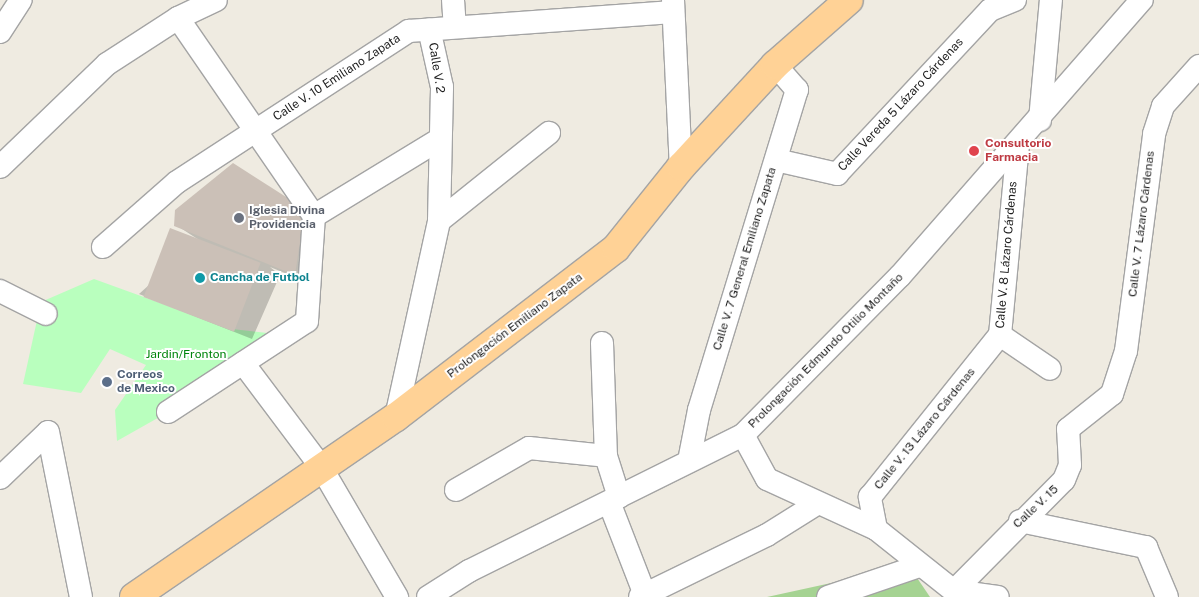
<!DOCTYPE html>
<meta charset="utf-8">
<style>
body{margin:0}
#map{position:relative;width:1199px;height:597px;overflow:hidden;background:#efebe1;font-family:"Public Sans",sans-serif}
div>[style]{position:absolute}
[style*='--x']{left:calc(var(--x)*1px);top:calc(var(--y)*1px);width:calc(var(--w)*1px);rotate:calc(var(--a)*1deg)}
.forest>*{inset:0;background:#a5d392}
.park>*{inset:0;background:#b9ffbe}
.shadow>*{inset:0;background:#0003}
.building>*{inset:0;background:#cbc0b7;transform-origin:0 0}
.roads{filter:drop-shadow(1px 0 #a4a4a4) drop-shadow(-1px 0 #a4a4a4) drop-shadow(0 1px #a4a4a4) drop-shadow(0 -1px #a4a4a4)}
.minor>*{height:22px;margin:-11px;padding:0 11px;transform-origin:11px;border-radius:11px;background:#fff}
.major>*{height:28px;margin:-14px;padding:0 14px;transform-origin:14px;border-radius:14px;background:#ffd296}
.dots>*{width:14px;height:14px;translate:-50% -50%;box-sizing:border-box;border:2px solid #fff;border-radius:50%}
span{translate:-50% -50%;white-space:nowrap;text-align:center;line-height:1.15;-webkit-text-stroke:4px #fff;paint-order:stroke}
.street-label{font-size:12px;color:#1d1d1d}
.health-label{font-size:12px;color:#be3a42;font-weight:700}
.left{translate:0 -50%;text-align:left}
.worship-label{font-size:12px;color:#5b616d;font-weight:700}
.culture-label{font-size:12px;color:#0d838f;font-weight:700}
.park-label{font-size:12px;color:#00850c}
.service-label{font-size:12px;color:#4e5e75;font-weight:700}
</style>
<div id="map">
<div class="forest">
<div style="clip-path:polygon(909px 566px,930px 597px,767px 597px)"></div>
</div>
<div class="park">
<div style="clip-path:polygon(94px 279px,232px 329px,301px 337px,117px 441px,115px 410px,146px 365px,110px 349px,81px 393px,23px 384px,41px 302px)"></div>
</div>
<div class="shadow">
<div style="clip-path:polygon(324px 222px,314px 285px,270px 267px,280px 275px,252px 339px,139px 294px,199px 240px,176px 225px)"></div>
</div>
<div class="building">
<div style="clip-path:polygon(233px 163px,305px 209px,295px 275px,174px 226px,175px 210px)"></div>
<div style="left:170px;top:228px;width:97px;height:74px;rotate:21deg"></div>
</div>
<div class="roads">
<div class="minor">
<div style="--x:453;--y:0;--w:27;--a:86"></div>
<div style="--x:673;--y:0;--w:167;--a:87.3"></div>
<div style="--x:0;--y:32;--w:38;--a:-57"></div>
<div style="--x:1040;--y:120;--w:121;--a:-84.8"></div>
<div style="--x:776;--y:160;--w:63;--a:12.9"></div>
<div style="--x:837;--y:174;--w:224;--a:-47"></div>
<div style="--x:990;--y:10;--w:27;--a:-22"></div>
<div style="--x:0;--y:167;--w:149;--a:-43.9"></div>
<div style="--x:107;--y:64;--w:85;--a:-32.9"></div>
<div style="--x:178;--y:18;--w:42;--a:-25.3"></div>
<div style="--x:314;--y:216;--w:148;--a:-31.4"></div>
<div style="--x:439;--y:221;--w:141;--a:-38.7"></div>
<div style="--x:103;--y:247;--w:98;--a:-41.3"></div>
<div style="--x:177;--y:182;--w:277;--a:-33.1"></div>
<div style="--x:409;--y:31;--w:264;--a:-4.1"></div>
<div style="--x:0;--y:291;--w:51;--a:26.6"></div>
<div style="--x:1000;--y:335;--w:192;--a:-84.6"></div>
<div style="--x:1000;--y:335;--w:60;--a:34.2"></div>
<div style="--x:602;--y:343;--w:113;--a:88"></div>
<div style="--x:606;--y:456;--w:43;--a:72.4"></div>
<div style="--x:243;--y:363;--w:130;--a:53.1"></div>
<div style="--x:321;--y:467;--w:151;--a:59.7"></div>
<div style="--x:168;--y:412;--w:166;--a:-33.2"></div>
<div style="--x:307;--y:321;--w:105;--a:-86.2"></div>
<div style="--x:314;--y:216;--w:240;--a:-124.5"></div>
<div style="--x:396;--y:417;--w:201;--a:-77.6"></div>
<div style="--x:439;--y:221;--w:134;--a:-88.7"></div>
<div style="--x:442;--y:87;--w:59;--a:-102.6"></div>
<div style="--x:48;--y:432;--w:168;--a:78.7"></div>
<div style="--x:743;--y:435;--w:50;--a:61.4"></div>
<div style="--x:767;--y:479;--w:120;--a:24.6"></div>
<div style="--x:876;--y:529;--w:100;--a:38.5"></div>
<div style="--x:954;--y:591;--w:44;--a:7.8"></div>
<div style="--x:689;--y:461;--w:52;--a:-78.9"></div>
<div style="--x:699;--y:410;--w:335;--a:-73"></div>
<div style="--x:797;--y:90;--w:33;--a:-131"></div>
<div style="--x:0;--y:478;--w:66;--a:-43.8"></div>
<div style="--x:456;--y:490;--w:84;--a:-29.9"></div>
<div style="--x:529;--y:448;--w:77;--a:5.9"></div>
<div style="--x:609;--y:502;--w:100;--a:68.8"></div>
<div style="--x:1020;--y:521;--w:129;--a:11.7"></div>
<div style="--x:1146;--y:547;--w:54;--a:67.2"></div>
<div style="--x:876;--y:529;--w:33;--a:-101"></div>
<div style="--x:870;--y:497;--w:208;--a:-51.3"></div>
<div style="--x:954;--y:591;--w:156;--a:-45.3"></div>
<div style="--x:1064;--y:480;--w:16;--a:-68"></div>
<div style="--x:1070;--y:465;--w:36;--a:-93"></div>
<div style="--x:1068;--y:429;--w:56;--a:-38.5"></div>
<div style="--x:1112;--y:394;--w:45;--a:-72"></div>
<div style="--x:1126;--y:351;--w:219;--a:-82.6"></div>
<div style="--x:1154;--y:134;--w:29;--a:-72"></div>
<div style="--x:1163;--y:106;--w:54;--a:-48"></div>
<div style="--x:428;--y:597;--w:49;--a:-32.4"></div>
<div style="--x:469;--y:571;--w:306;--a:-26.4"></div>
<div style="--x:743;--y:435;--w:223;--a:-45.4"></div>
<div style="--x:900;--y:276;--w:367;--a:-48.8"></div>
<div style="--x:640;--y:597;--w:141;--a:-26"></div>
<div style="--x:767;--y:535;--w:57;--a:-32"></div>
<div style="--x:828;--y:597;--w:96;--a:-18.8"></div>
</div>
<div class="major">
<div style="--x:134;--y:597;--w:318;--a:-34.5"></div>
<div style="--x:396;--y:417;--w:277;--a:-37.5"></div>
<div style="--x:616;--y:248;--w:104;--a:-51.3"></div>
<div style="--x:681;--y:167;--w:139;--a:-47.3"></div>
<div style="--x:775;--y:65;--w:98;--a:-41.3"></div>
</div>
</div>
<div class="dots">
<div style="left:974px;top:151px;background:#e0444e"></div>
<div style="left:239px;top:218px;background:#6b7280"></div>
<div style="left:200px;top:278px;background:#0f9aa8"></div>
<div style="left:107px;top:382px;background:#5c6f8a"></div>
</div>
<div class="street-label">
<span style="left:436px;top:68px;rotate:81deg">Calle V. 2</span>
<span style="left:337px;top:78px;rotate:-33deg">Calle V. 10 Emiliano Zapata</span>
<span style="left:901px;top:105px;rotate:-47deg">Calle Vereda 5 Lázaro Cárdenas</span>
<span style="left:1142px;top:224px;rotate:-83deg">Calle V. 7 Lázaro Cárdenas</span>
<span style="left:1007px;top:255px;rotate:-85deg">Calle V. 8 Lázaro Cárdenas</span>
<span style="left:745px;top:259px;rotate:-73deg">Calle V. 7 General Emiliano Zapata</span>
<span style="left:515px;top:326px;rotate:-37deg">Prolongación Emiliano Zapata</span>
<span style="left:826px;top:351px;rotate:-45deg">Prolongación Edmundo Otilio Montaño</span>
<span style="left:925px;top:429px;rotate:-51deg">Calle V. 13 Lázaro Cárdenas</span>
<span style="left:1036px;top:507px;rotate:-43deg">Calle V. 15</span>
</div>
<div class="health-label">
<span class="left" style="left:985px;top:151px">Consultorio<br>Farmacia</span>
</div>
<div class="worship-label">
<span class="left" style="left:249px;top:218px">Iglesia Divina<br>Providencia</span>
</div>
<div class="culture-label">
<span class="left" style="left:210px;top:278px">Cancha de Futbol</span>
</div>
<div class="park-label">
<span style="left:186px;top:355px">Jardin/Fronton</span>
</div>
<div class="service-label">
<span class="left" style="left:117px;top:382px">Correos<br>de Mexico</span>
</div>
</div>
